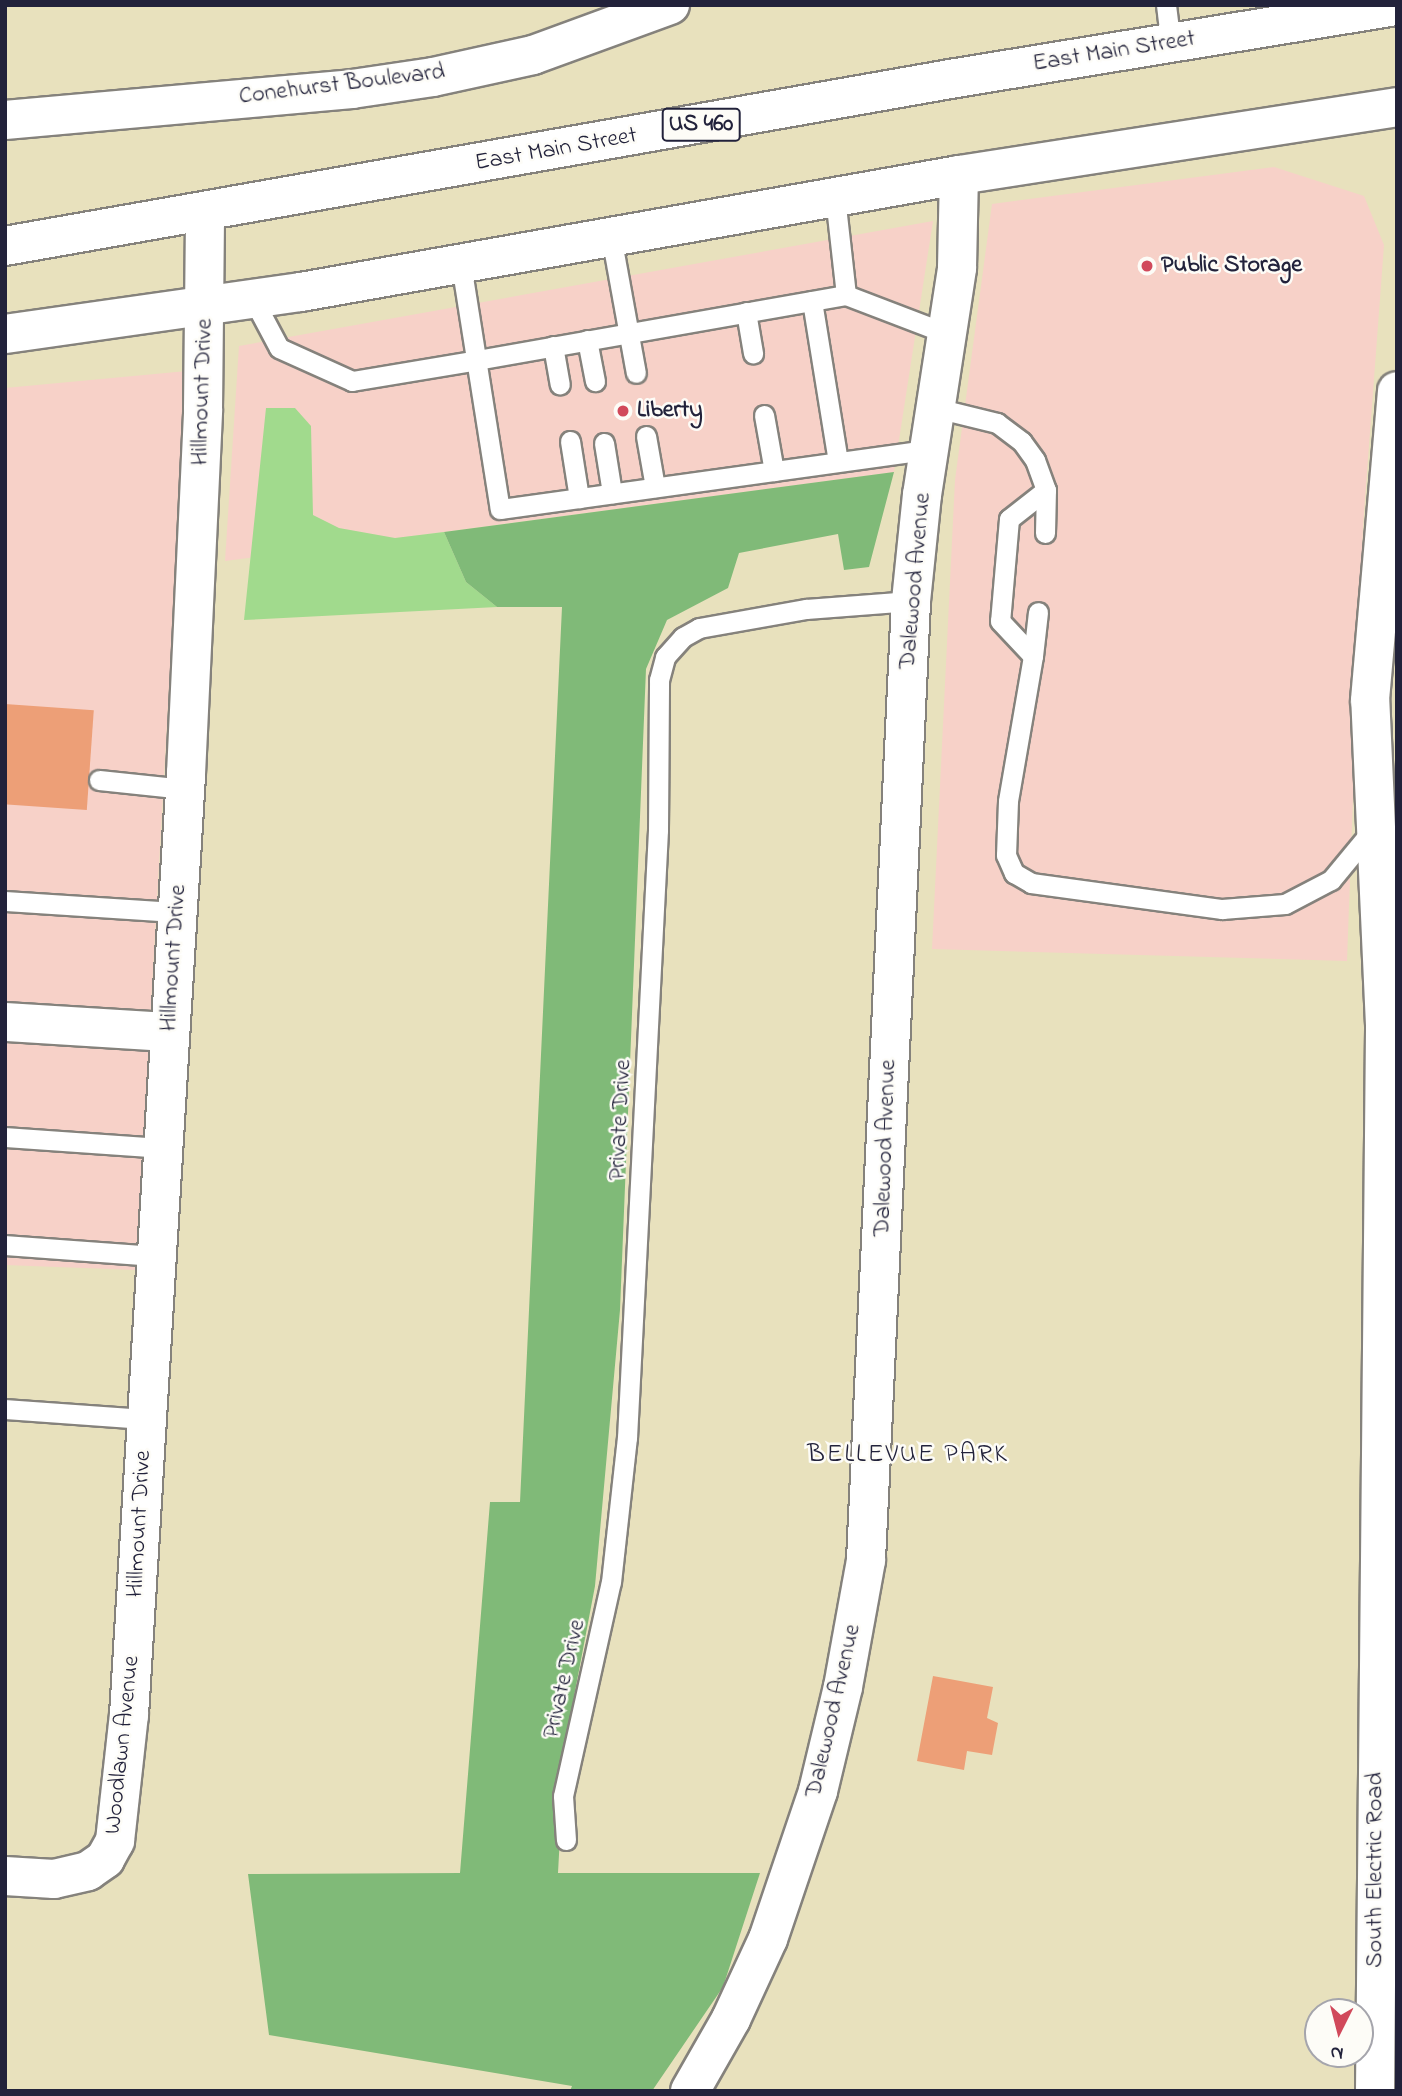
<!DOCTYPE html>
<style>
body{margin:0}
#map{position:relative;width:1402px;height:2096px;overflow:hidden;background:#e8e1bd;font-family:"Indie Flower",sans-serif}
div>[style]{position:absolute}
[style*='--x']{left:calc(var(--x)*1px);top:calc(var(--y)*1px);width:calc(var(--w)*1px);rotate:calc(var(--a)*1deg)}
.built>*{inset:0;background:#f7d1c8}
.green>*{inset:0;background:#a1da8d}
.forest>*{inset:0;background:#80ba78}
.building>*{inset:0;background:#ed9f77;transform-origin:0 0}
.roads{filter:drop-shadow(2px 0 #85827c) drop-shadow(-2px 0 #85827c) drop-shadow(0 2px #85827c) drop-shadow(0 -2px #85827c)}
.lane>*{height:19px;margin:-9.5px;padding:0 9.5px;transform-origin:9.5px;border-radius:9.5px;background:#fff}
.street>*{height:38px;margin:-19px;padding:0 19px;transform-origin:19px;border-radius:19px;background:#fff}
.primary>*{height:38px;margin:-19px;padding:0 19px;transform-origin:19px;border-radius:19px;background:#fff}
.dots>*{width:19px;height:19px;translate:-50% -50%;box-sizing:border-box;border:4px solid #fdfcf7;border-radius:50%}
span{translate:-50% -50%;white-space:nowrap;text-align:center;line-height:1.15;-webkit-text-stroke:5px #fdfcf7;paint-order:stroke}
.shield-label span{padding:2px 5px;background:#fdfcf7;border:2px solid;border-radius:5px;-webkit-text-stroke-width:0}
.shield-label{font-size:23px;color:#22223b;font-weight:700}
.street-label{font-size:24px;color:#22223b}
.poi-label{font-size:24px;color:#22223b;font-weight:700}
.left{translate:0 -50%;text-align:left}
.neighbourhood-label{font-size:26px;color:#22223b;letter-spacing:2px}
.frame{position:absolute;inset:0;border:7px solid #22223b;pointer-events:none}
.north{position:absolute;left:1304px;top:1998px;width:70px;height:70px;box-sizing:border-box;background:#fdfcf7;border:2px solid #a5a5ac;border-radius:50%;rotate:186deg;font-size:19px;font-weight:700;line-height:28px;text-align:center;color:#22223b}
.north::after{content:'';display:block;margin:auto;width:24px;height:32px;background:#d1495b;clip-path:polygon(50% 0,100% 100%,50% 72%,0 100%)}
</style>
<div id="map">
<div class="built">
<div style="clip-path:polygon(1274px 167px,1364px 196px,1384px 245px,1363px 526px,1347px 961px,932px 949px,955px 480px,992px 204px)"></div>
<div style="clip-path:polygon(933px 221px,894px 472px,225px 561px,239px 346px)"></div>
<div style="clip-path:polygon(187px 371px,136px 1270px,5px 1265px,5px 388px)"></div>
</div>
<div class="green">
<div style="clip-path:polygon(266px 408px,295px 408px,311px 426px,313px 515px,339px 528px,395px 538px,444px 532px,466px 582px,497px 607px,244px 620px)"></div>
</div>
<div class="forest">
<div style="clip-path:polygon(894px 472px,869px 567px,844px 570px,838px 534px,739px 553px,728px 588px,667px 620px,646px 669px,620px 1310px,595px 1586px,565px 1744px,558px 1873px,760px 1873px,723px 1987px,652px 2091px,570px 2091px,572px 2086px,269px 2035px,248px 1874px,460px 1873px,490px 1502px,520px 1502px,562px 607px,497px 607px,466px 582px,444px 532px)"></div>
</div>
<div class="building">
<div style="left:5px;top:704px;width:89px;height:100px;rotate:4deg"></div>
<div style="clip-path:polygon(933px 1676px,993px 1687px,987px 1718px,998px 1723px,992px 1755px,967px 1751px,964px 1770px,917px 1761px)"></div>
</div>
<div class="roads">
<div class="lane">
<div style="--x:1166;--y:5;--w:38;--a:83"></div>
<div style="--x:611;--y:236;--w:139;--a:79.7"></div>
<div style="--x:461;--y:264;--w:248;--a:81"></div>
<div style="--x:500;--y:509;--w:434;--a:-7.9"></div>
<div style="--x:846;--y:295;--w:109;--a:20.9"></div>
<div style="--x:253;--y:299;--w:55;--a:62"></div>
<div style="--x:279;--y:348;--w:80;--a:24.3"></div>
<div style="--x:352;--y:381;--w:127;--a:-9.5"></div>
<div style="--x:477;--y:360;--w:375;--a:-10"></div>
<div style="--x:846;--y:295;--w:99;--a:-96.4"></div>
<div style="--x:812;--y:301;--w:162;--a:80.8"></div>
<div style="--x:746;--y:312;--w:42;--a:80.3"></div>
<div style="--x:587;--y:340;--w:42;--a:79"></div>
<div style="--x:553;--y:346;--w:39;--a:80"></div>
<div style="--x:936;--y:408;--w:63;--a:13.8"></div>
<div style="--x:997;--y:423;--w:31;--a:37"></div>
<div style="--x:1022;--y:442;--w:22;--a:54"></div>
<div style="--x:1035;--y:460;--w:32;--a:70"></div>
<div style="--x:1046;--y:490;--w:47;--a:141.9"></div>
<div style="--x:1009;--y:519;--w:102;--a:95"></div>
<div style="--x:1000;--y:621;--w:48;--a:46.7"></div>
<div style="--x:1033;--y:656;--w:147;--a:99.8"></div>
<div style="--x:1008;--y:801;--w:54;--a:92.1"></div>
<div style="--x:1006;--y:855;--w:20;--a:66"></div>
<div style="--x:1014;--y:873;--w:20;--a:30"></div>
<div style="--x:1031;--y:883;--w:193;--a:7.8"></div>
<div style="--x:1222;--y:909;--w:63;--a:-4.5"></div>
<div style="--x:1285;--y:904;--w:52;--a:-27.6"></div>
<div style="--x:1331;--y:880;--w:67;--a:-50.4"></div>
<div style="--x:764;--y:415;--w:57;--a:79.9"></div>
<div style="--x:646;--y:436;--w:52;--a:80"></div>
<div style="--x:570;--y:441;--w:58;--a:81"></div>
<div style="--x:604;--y:443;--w:51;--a:80.9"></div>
<div style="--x:1045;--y:533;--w:43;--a:-88.7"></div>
<div style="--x:1033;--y:656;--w:44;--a:-83.5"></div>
<div style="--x:99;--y:780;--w:86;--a:6"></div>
<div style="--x:5;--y:901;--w:172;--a:3.7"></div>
<div style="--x:5;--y:1137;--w:157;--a:4"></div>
<div style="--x:5;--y:1245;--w:151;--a:4.2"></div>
<div style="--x:5;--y:1409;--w:141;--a:4.1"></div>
<div style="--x:566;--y:1840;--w:44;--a:-93.9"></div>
<div style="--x:563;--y:1796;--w:219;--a:-77.4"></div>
<div style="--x:611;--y:1582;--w:145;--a:-83.7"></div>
<div style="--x:627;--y:1438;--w:609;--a:-87.08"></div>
<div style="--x:658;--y:830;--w:150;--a:-89.6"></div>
<div style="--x:659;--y:680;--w:24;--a:-75"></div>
<div style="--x:665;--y:657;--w:27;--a:-48"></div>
<div style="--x:683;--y:637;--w:18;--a:-29"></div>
<div style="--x:699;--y:628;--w:109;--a:-10.1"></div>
<div style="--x:806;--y:609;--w:105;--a:-4.4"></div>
</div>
<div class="street">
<div style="--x:5;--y:120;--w:348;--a:-5.1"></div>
<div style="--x:352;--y:89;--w:82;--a:-8.4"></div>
<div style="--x:433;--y:77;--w:102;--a:-12.4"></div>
<div style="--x:533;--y:55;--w:146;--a:-20.1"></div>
<div style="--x:5;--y:1022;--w:164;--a:3.5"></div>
<div style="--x:5;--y:1876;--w:49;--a:3.5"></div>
<div style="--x:54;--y:1879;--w:35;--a:-13"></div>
<div style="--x:88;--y:1871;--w:21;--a:-35"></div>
<div style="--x:105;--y:1859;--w:21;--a:-61"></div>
<div style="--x:115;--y:1841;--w:127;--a:-83.7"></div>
<div style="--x:129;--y:1715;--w:943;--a:-86.53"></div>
<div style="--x:186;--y:774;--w:365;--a:-87.3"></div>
<div style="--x:203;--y:409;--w:197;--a:-89.4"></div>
<div style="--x:690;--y:2091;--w:83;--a:-60.3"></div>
<div style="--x:731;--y:2019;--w:88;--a:-65.2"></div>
<div style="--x:768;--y:1939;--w:156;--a:-71.3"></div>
<div style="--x:818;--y:1791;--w:107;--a:-76.5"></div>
<div style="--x:843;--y:1687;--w:129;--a:-79.7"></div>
<div style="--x:866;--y:1560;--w:960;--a:-87.31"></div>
<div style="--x:911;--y:601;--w:107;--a:-84.1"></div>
<div style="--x:922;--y:495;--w:230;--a:-81.2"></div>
<div style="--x:957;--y:268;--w:93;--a:-88.8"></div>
</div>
<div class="primary">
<div style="--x:5;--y:246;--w:960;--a:-10.02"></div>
<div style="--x:950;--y:79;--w:453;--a:-9.3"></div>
<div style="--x:5;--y:334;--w:299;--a:-8.1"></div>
<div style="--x:301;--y:292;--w:668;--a:-10.08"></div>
<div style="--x:959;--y:175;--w:443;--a:-8.8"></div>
<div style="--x:1375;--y:2091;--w:1066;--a:-89.46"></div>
<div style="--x:1385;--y:1025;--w:325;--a:-92.6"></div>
<div style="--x:1370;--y:700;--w:310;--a:-85"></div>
</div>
</div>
<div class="dots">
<div style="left:1147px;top:266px;background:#d1495b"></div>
<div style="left:623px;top:411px;background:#d1495b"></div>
</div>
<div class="shield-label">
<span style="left:701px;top:125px">US 460</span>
</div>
<div class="street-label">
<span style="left:1114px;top:52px;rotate:-9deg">East Main Street</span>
<span style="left:342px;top:85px;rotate:-7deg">Conehurst Boulevard</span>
<span style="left:556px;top:150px;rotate:-10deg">East Main Street</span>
<span style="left:203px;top:392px;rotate:-88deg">Hillmount Drive</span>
<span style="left:916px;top:581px;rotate:-85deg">Dalewood Avenue</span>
<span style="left:174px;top:958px;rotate:-86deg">Hillmount Drive</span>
<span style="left:621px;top:1120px;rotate:-87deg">Private Drive</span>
<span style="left:886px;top:1148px;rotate:-88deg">Dalewood Avenue</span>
<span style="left:140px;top:1524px;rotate:-87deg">Hillmount Drive</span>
<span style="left:565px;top:1679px;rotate:-77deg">Private Drive</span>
<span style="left:834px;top:1711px;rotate:-77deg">Dalewood Avenue</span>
<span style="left:123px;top:1745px;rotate:-84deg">Woodlawn Avenue</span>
<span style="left:1376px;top:1870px;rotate:-90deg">South Electric Road</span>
</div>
<div class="poi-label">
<span class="left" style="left:1161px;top:266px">Public Storage</span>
<span class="left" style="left:637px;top:411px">Liberty</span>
</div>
<div class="neighbourhood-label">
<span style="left:908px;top:1456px">BELLEVUE PARK</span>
</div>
<div class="frame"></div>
<div class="north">N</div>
</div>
